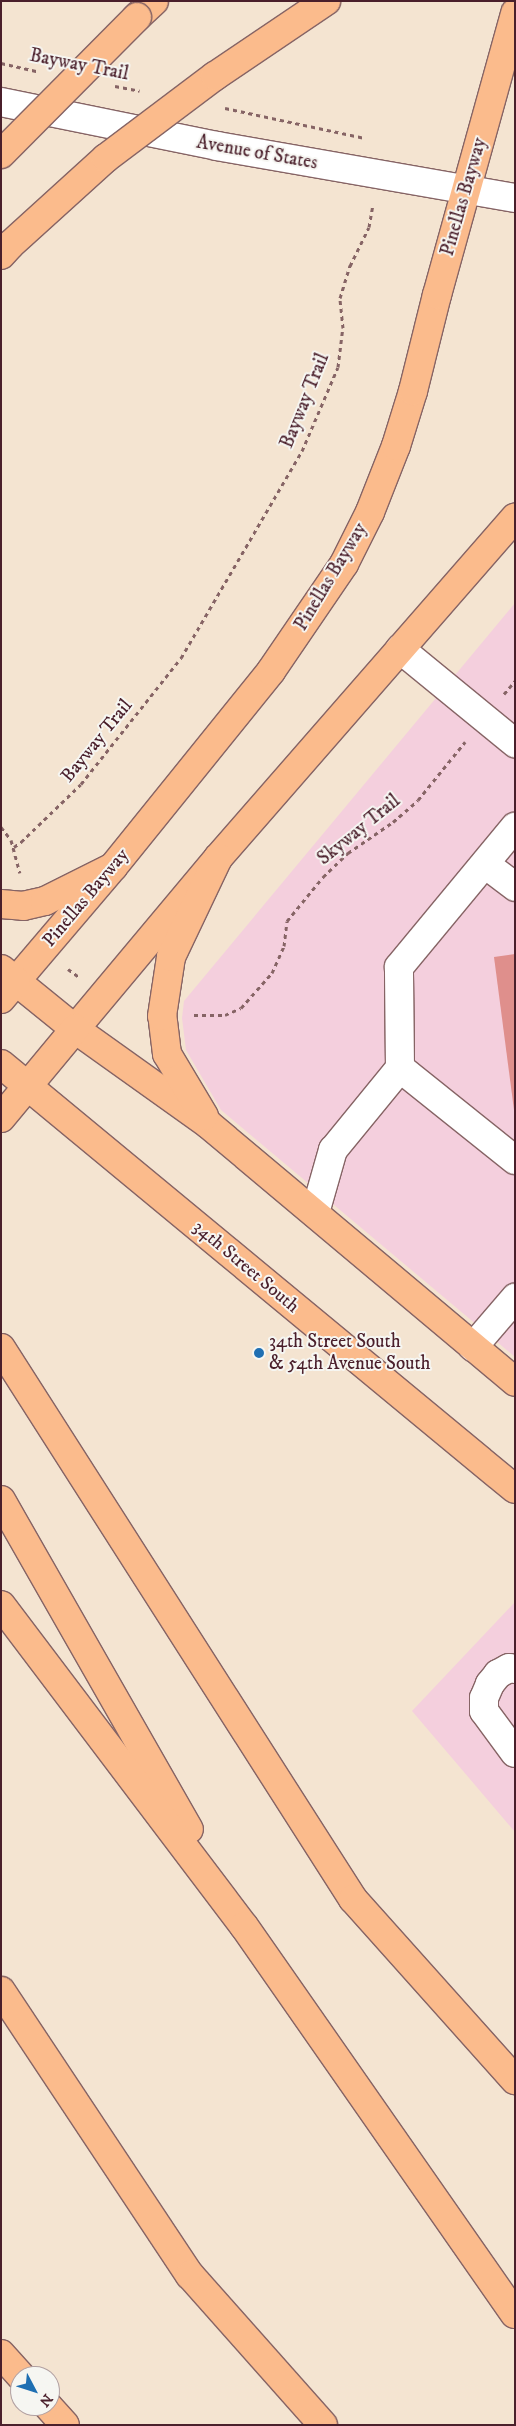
<!DOCTYPE html>
<style>
body{margin:0}
#map{position:relative;width:516px;height:2426px;overflow:hidden;background:#f4e4d1;font-family:"IM FELL DW Pica",serif}
div>[style]{position:absolute}
[style*='--x']{left:calc(var(--x)*1px);top:calc(var(--y)*1px);width:calc(var(--w)*1px);rotate:calc(var(--a)*1deg)}
.built>*{inset:0;background:#f4cfdd}
.building>*{inset:0;background:#df8f8c}
.path>*{height:3px;margin-top:-1.5px;transform-origin:0;background:repeating-linear-gradient(90deg,#866465 0 4px,transparent 0 8px)}
.roads{filter:drop-shadow(1px 0 #866465) drop-shadow(-1px 0 #866465) drop-shadow(0 1px #866465) drop-shadow(0 -1px #866465)}
.minor>*{height:28px;margin:-14px;padding:0 14px;transform-origin:14px;border-radius:14px;background:#fff}
.major>*{height:28px;margin:-14px;padding:0 14px;transform-origin:14px;border-radius:14px;background:#fbbb8c}
.highway>*{height:28px;margin:-14px;padding:0 14px;transform-origin:14px;border-radius:14px;background:#fbbb8c}
.bridges{filter:drop-shadow(1px 0 #866465) drop-shadow(-1px 0 #866465) drop-shadow(0 1px #866465) drop-shadow(0 -1px #866465)}
.highway-bridge>*{height:28px;margin:-14px;padding:0 14px;transform-origin:14px;border-radius:14px;background:#fbbb8c}
.dots>*{width:14px;height:14px;translate:-50% -50%;box-sizing:border-box;border:2px solid #f6f6f2;border-radius:50%}
span{translate:-50% -50%;white-space:nowrap;text-align:center;line-height:1.15;-webkit-text-stroke:4px #f6f6f2;paint-order:stroke}
.street-label{font-size:19px;color:#4a1f2b}
.poi-label{font-size:19px;color:#4a1f2b}
.left{translate:0 -50%;text-align:left}
.frame{position:absolute;inset:0;border:2px solid #4a1f2b;pointer-events:none}
.north{position:absolute;left:10px;top:2366px;width:50px;height:50px;box-sizing:border-box;background:#f6f6f2;border:1px solid #b1a0a2;border-radius:50%;rotate:130deg;font-size:14px;font-weight:700;line-height:20px;text-align:center;color:#4a1f2b}
.north::after{content:'';display:block;margin:auto;width:18px;height:22px;background:#1f6fb2;clip-path:polygon(50% 0,100% 100%,50% 72%,0 100%)}
</style>
<div id="map">
<div class="built">
<div style="clip-path:polygon(515px 603px,515px 1357px,221px 1110px,186px 1050px,182px 1018px,184px 1001px)"></div>
<div style="clip-path:polygon(515px 1602px,515px 1832px,412px 1711px)"></div>
</div>
<div class="building">
<div style="clip-path:polygon(515px 954px,515px 1110px,514px 1110px,494px 957px)"></div>
</div>
<div class="path">
<div style="--x:1;--y:63;--w:37;--a:13"></div>
<div style="--x:115;--y:86;--w:25;--a:11"></div>
<div style="--x:225;--y:108;--w:143;--a:12.1"></div>
<div style="--x:504;--y:694;--w:17;--a:-50"></div>
<div style="--x:1;--y:827;--w:16;--a:52"></div>
<div style="--x:11;--y:840;--w:34;--a:75"></div>
<div style="--x:14;--y:847;--w:9;--a:-36"></div>
<div style="--x:21;--y:842;--w:83;--a:-44"></div>
<div style="--x:81;--y:784;--w:161;--a:-51.6"></div>
<div style="--x:181;--y:658;--w:240;--a:-59.7"></div>
<div style="--x:302;--y:451;--w:91;--a:-66.8"></div>
<div style="--x:338;--y:367;--w:39;--a:-83"></div>
<div style="--x:343;--y:328;--w:30;--a:-96"></div>
<div style="--x:340;--y:298;--w:34;--a:-73"></div>
<div style="--x:350;--y:266;--w:43;--a:-64"></div>
<div style="--x:369;--y:227;--w:23;--a:-80"></div>
<div style="--x:68;--y:969;--w:14;--a:36"></div>
<div style="--x:194;--y:1015;--w:31;--a:0"></div>
<div style="--x:225;--y:1015;--w:17;--a:-24"></div>
<div style="--x:241;--y:1008;--w:47;--a:-48.5"></div>
<div style="--x:272;--y:973;--w:30;--a:-66"></div>
<div style="--x:284;--y:946;--w:25;--a:-83"></div>
<div style="--x:287;--y:921;--w:57;--a:-50.7"></div>
<div style="--x:323;--y:877;--w:35;--a:-44"></div>
<div style="--x:348;--y:853;--w:55;--a:-34.6"></div>
<div style="--x:393;--y:822;--w:33;--a:-41"></div>
<div style="--x:418;--y:800;--w:75;--a:-51"></div>
</div>
<div class="roads">
<div class="minor">
<div style="--x:1;--y:102;--w:220;--a:11.5"></div>
<div style="--x:217;--y:146;--w:303;--a:9.9"></div>
<div style="--x:400;--y:649;--w:149;--a:39.3"></div>
<div style="--x:485;--y:864;--w:38;--a:37"></div>
<div style="--x:400;--y:1068;--w:147;--a:38.7"></div>
<div style="--x:315;--y:1213;--w:66;--a:-74.1"></div>
<div style="--x:333;--y:1150;--w:106;--a:-50.7"></div>
<div style="--x:400;--y:1068;--w:101;--a:-90.6"></div>
<div style="--x:399;--y:967;--w:182;--a:-50.4"></div>
<div style="--x:473;--y:1347;--w:65;--a:-49.4"></div>
<div style="--x:515;--y:1669;--w:6;--a:-171"></div>
<div style="--x:509;--y:1668;--w:13;--a:151"></div>
<div style="--x:498;--y:1674;--w:13;--a:129"></div>
<div style="--x:490;--y:1684;--w:15;--a:113"></div>
<div style="--x:484;--y:1698;--w:13;--a:90"></div>
<div style="--x:484;--y:1711;--w:52;--a:53.6"></div>
</div>
<div class="major">
<div style="--x:16;--y:981;--w:150;--a:-49.6"></div>
<div style="--x:113;--y:867;--w:252;--a:-51.1"></div>
<div style="--x:271;--y:671;--w:130;--a:-55.7"></div>
<div style="--x:344;--y:564;--w:58;--a:-63.4"></div>
<div style="--x:370;--y:512;--w:71;--a:-68.5"></div>
<div style="--x:396;--y:446;--w:58;--a:-72.8"></div>
<div style="--x:413;--y:391;--w:99;--a:-76"></div>
<div style="--x:437;--y:295;--w:293;--a:-74.5"></div>
<div style="--x:75;--y:1029;--w:223;--a:-50.1"></div>
<div style="--x:218;--y:858;--w:452;--a:-48.9"></div>
</div>
<div class="highway">
<div style="--x:137;--y:17;--w:23;--a:-43"></div>
<div style="--x:1;--y:904;--w:22;--a:5"></div>
<div style="--x:23;--y:906;--w:23;--a:-13"></div>
<div style="--x:45;--y:901;--w:76;--a:-26.6"></div>
<div style="--x:1;--y:969;--w:95;--a:39"></div>
<div style="--x:75;--y:1029;--w:163;--a:35.5"></div>
<div style="--x:208;--y:1124;--w:401;--a:40"></div>
<div style="--x:1;--y:999;--w:23;--a:-50"></div>
<div style="--x:1;--y:1064;--w:667;--a:39.59"></div>
<div style="--x:204;--y:1116;--w:72;--a:-120.8"></div>
<div style="--x:167;--y:1054;--w:38;--a:-97"></div>
<div style="--x:162;--y:1016;--w:60;--a:-81.3"></div>
<div style="--x:171;--y:957;--w:110;--a:-64.6"></div>
<div style="--x:1;--y:1118;--w:116;--a:-50.3"></div>
<div style="--x:1;--y:1348;--w:654;--a:57.43"></div>
<div style="--x:353;--y:1899;--w:243;--a:48.2"></div>
<div style="--x:1;--y:1500;--w:379;--a:60.3"></div>
<div style="--x:1;--y:1605;--w:403;--a:52.9"></div>
<div style="--x:244;--y:1926;--w:473;--a:55.1"></div>
<div style="--x:1;--y:1991;--w:341;--a:56.4"></div>
<div style="--x:190;--y:2275;--w:200;--a:48.4"></div>
<div style="--x:1;--y:2354;--w:30;--a:48"></div>
<div style="--x:48;--y:2406;--w:25;--a:48"></div>
</div>
</div>
<div class="bridges">
<div class="highway-bridge">
<div style="--x:1;--y:154;--w:193;--a:-45.2"></div>
<div style="--x:1;--y:255;--w:13;--a:-48"></div>
<div style="--x:10;--y:245;--w:130;--a:-42.2"></div>
<div style="--x:106;--y:158;--w:136;--a:-37"></div>
<div style="--x:215;--y:76;--w:134;--a:-34"></div>
</div>
</div>
<div class="dots">
<div style="left:259px;top:1353px;background:#1f6fb2"></div>
</div>
<div class="street-label">
<span style="left:79px;top:65px;rotate:11deg">Bayway Trail</span>
<span style="left:257px;top:153px;rotate:10deg">Avenue of States</span>
<span style="left:464px;top:197px;rotate:-74deg">Pinellas Bayway</span>
<span style="left:305px;top:401px;rotate:-68deg">Bayway Trail</span>
<span style="left:331px;top:577px;rotate:-59deg">Pinellas Bayway</span>
<span style="left:97px;top:741px;rotate:-51deg">Bayway Trail</span>
<span style="left:359px;top:830px;rotate:-39deg">Skyway Trail</span>
<span style="left:86px;top:898px;rotate:-50deg">Pinellas Bayway</span>
<span style="left:246px;top:1267px;rotate:40deg">34th Street South</span>
</div>
<div class="poi-label">
<span class="left" style="left:269px;top:1353px">34th Street South<br>&amp; 54th Avenue South</span>
</div>
<div class="frame"></div>
<div class="north">N</div>
</div>
